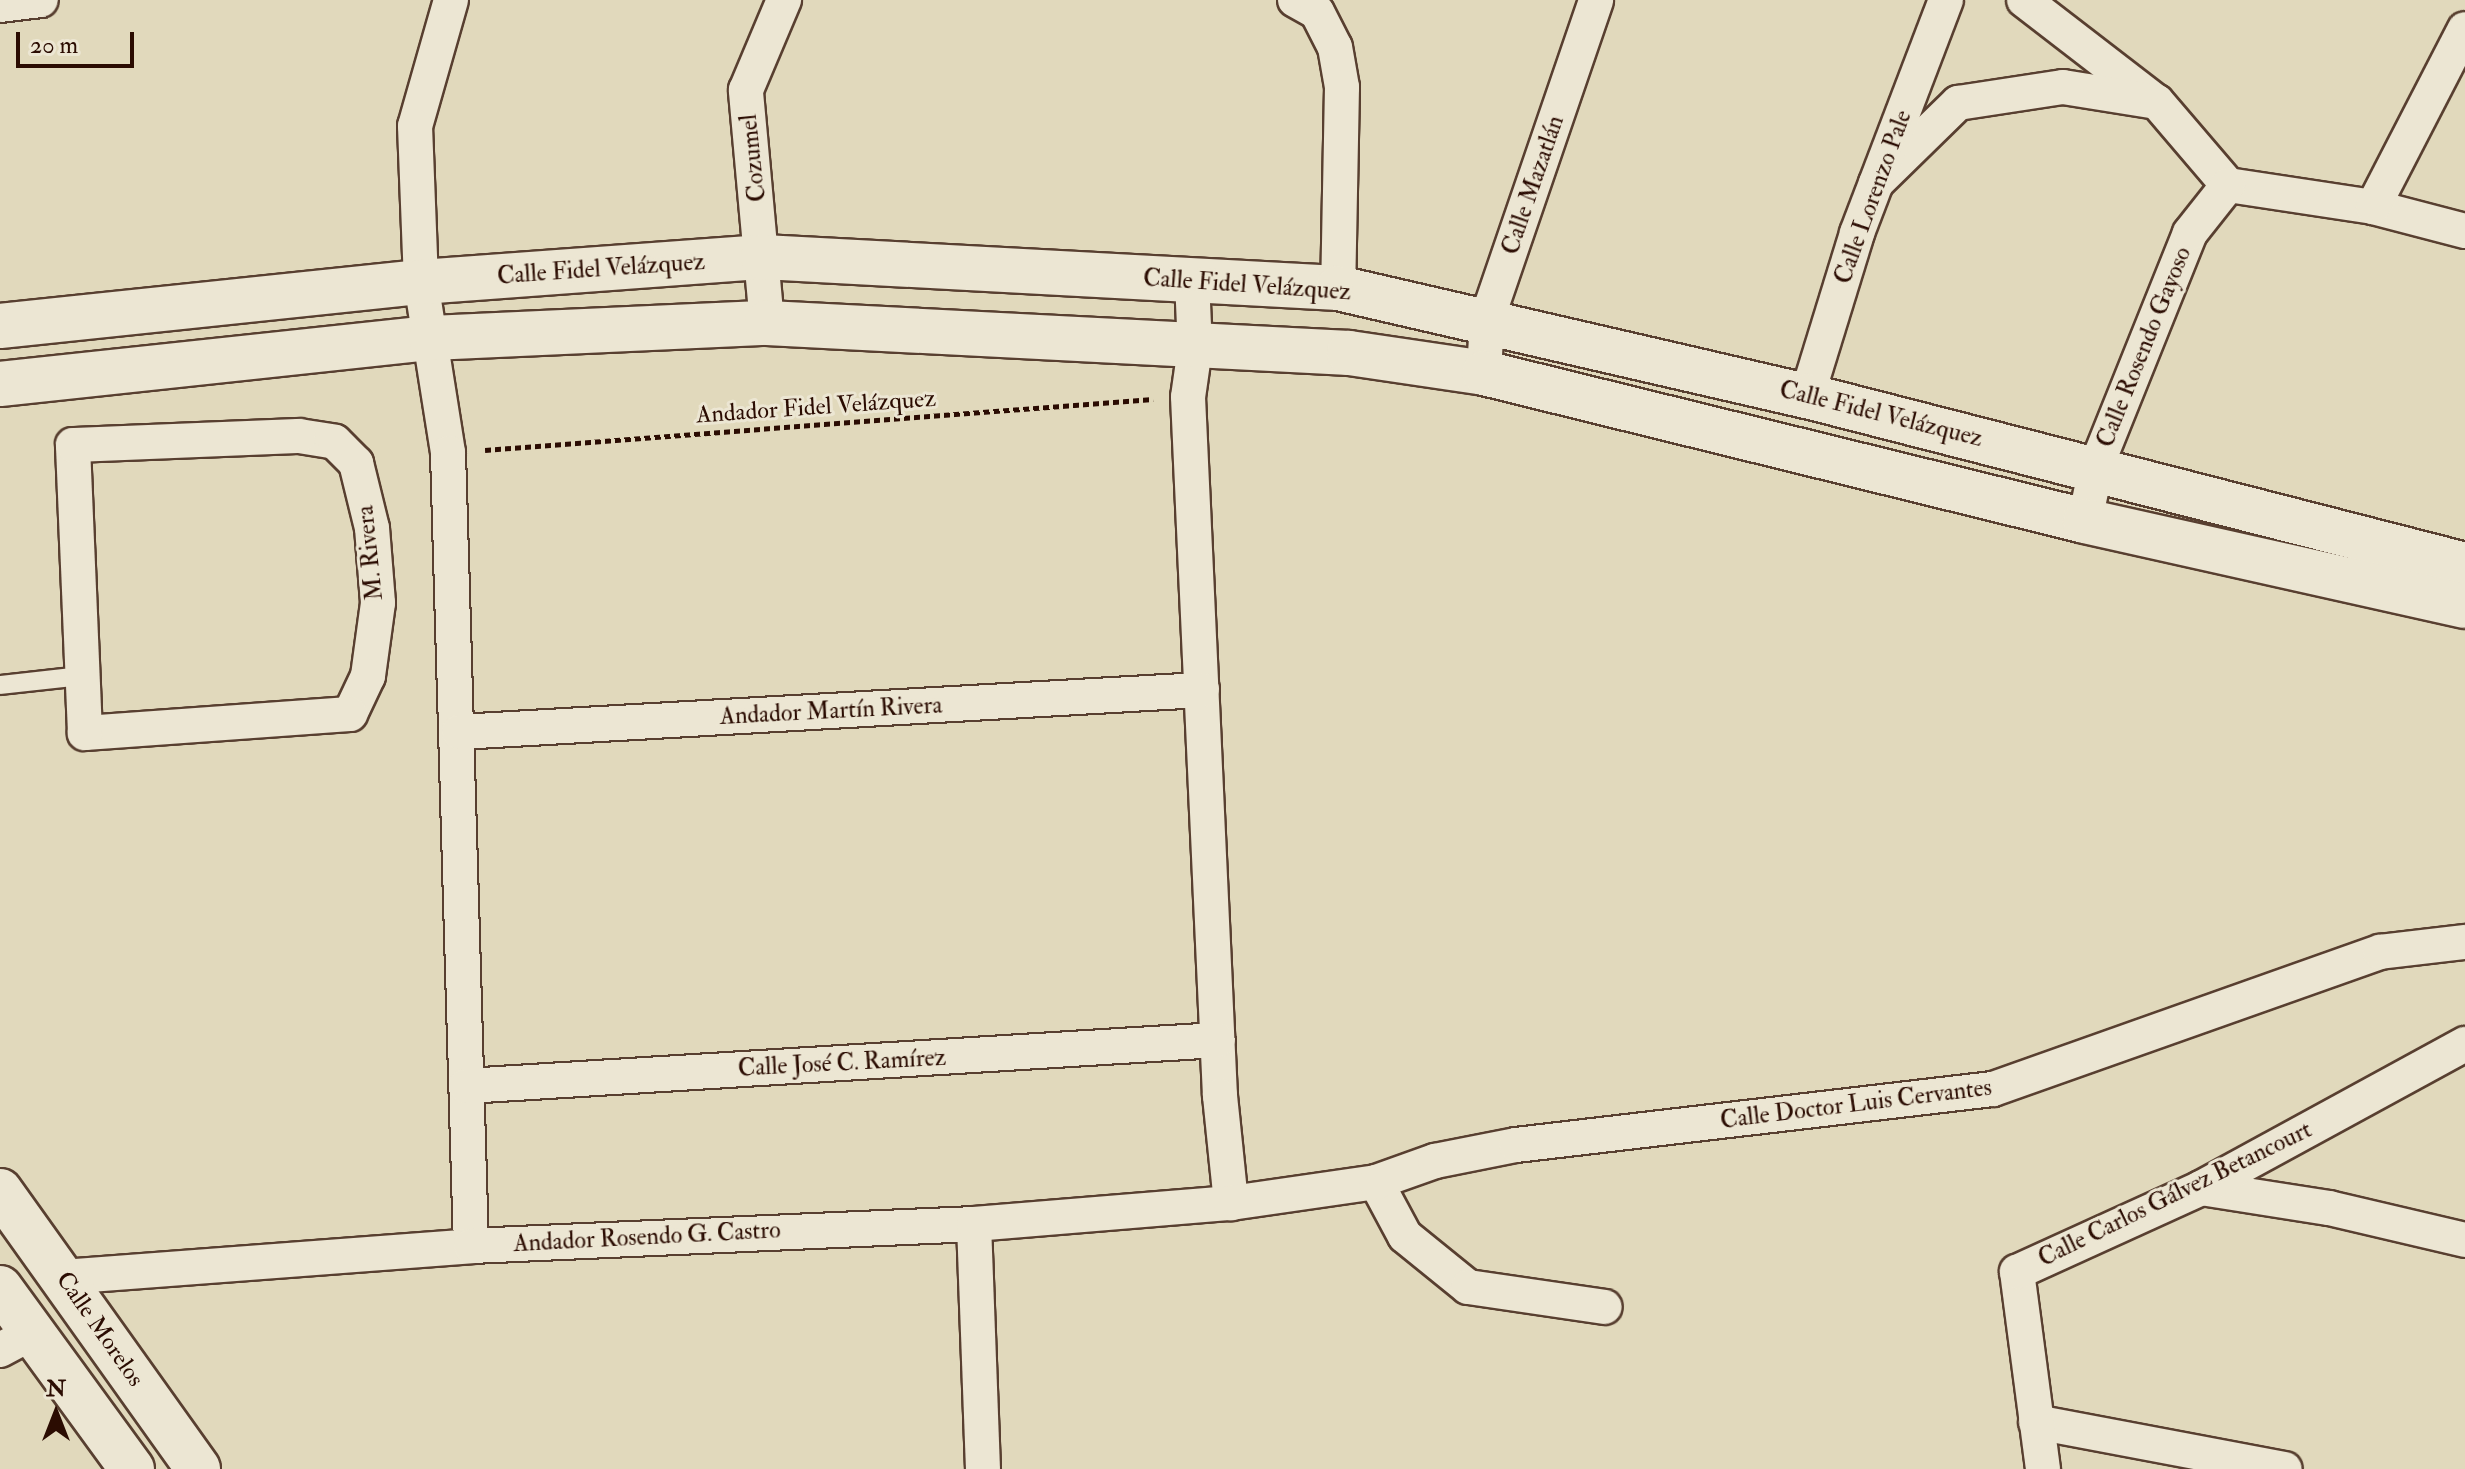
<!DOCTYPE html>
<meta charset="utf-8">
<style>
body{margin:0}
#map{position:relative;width:2465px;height:1469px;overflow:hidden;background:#e1d9bc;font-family:"IM FELL Double Pica",serif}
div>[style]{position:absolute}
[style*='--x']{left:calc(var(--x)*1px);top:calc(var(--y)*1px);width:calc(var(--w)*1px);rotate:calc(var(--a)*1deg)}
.path>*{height:5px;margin-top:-2.5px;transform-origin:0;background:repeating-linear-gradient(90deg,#2b0c02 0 6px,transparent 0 10px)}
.roads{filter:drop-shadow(2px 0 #583f30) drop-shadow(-2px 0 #583f30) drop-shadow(0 2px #583f30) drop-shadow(0 -2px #583f30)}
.lane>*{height:18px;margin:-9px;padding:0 9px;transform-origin:9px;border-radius:9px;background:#ece6d3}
.street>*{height:34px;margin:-17px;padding:0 17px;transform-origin:17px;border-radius:17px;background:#ece6d3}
.secondary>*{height:44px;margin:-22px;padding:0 22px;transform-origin:22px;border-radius:22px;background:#ece6d3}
span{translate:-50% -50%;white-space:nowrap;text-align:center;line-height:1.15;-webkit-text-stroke:6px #ece6d3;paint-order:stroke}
.street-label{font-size:24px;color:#2b0c02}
.north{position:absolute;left:16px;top:1373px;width:80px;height:80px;-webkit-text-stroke:6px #ece6d3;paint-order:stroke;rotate:0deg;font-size:22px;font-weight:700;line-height:32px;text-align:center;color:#2b0c02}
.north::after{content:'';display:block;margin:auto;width:28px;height:36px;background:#2b0c02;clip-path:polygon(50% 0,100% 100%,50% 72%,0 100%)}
.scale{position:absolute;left:16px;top:32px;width:118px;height:36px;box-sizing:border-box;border:4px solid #2b0c02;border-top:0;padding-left:10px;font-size:24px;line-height:28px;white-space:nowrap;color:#2b0c02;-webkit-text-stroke:6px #ece6d3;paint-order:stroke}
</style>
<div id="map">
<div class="path">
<div style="--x:485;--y:450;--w:670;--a:-4.37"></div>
</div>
<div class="roads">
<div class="lane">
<div style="--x:0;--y:685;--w:82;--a:-6.3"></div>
</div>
<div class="street">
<div style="--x:451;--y:0;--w:131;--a:105.9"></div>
<div style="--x:415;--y:126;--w:156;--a:87.8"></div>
<div style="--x:421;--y:282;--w:173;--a:81"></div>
<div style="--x:448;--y:453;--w:793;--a:88.34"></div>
<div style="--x:1295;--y:0;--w:25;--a:29"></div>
<div style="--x:1317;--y:12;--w:39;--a:63"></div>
<div style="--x:1335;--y:47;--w:41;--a:80.1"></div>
<div style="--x:1342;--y:87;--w:201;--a:91.1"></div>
<div style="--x:2024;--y:0;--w:164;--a:37.6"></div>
<div style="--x:0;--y:5;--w:41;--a:-7"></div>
<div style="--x:1876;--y:183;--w:115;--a:-44.3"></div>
<div style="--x:1958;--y:103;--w:106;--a:-8.7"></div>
<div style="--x:2063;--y:87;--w:95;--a:9.1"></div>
<div style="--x:2157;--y:102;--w:109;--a:49.5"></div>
<div style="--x:2228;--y:185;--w:147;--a:8.6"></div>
<div style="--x:2373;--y:207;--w:95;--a:14.6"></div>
<div style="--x:2373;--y:207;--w:200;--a:-62.7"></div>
<div style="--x:1192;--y:280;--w:68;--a:87.5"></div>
<div style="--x:1195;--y:348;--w:49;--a:98.1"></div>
<div style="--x:1188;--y:397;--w:700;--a:87.38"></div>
<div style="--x:1220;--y:1096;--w:108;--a:84.1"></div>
<div style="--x:767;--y:323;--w:234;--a:-95.2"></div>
<div style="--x:746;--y:90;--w:98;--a:-67.1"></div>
<div style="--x:1484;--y:373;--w:54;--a:-86.8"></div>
<div style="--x:1487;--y:319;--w:337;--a:-71.1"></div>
<div style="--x:1807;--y:396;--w:170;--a:-72.9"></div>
<div style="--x:1857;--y:233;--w:249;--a:-69.1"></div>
<div style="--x:299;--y:436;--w:36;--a:9"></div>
<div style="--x:335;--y:442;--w:30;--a:45"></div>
<div style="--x:356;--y:463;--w:67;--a:76.2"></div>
<div style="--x:372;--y:528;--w:75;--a:85.4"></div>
<div style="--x:378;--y:603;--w:74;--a:97.8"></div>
<div style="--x:368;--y:676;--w:42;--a:115.3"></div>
<div style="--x:350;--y:714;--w:266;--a:175.9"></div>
<div style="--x:85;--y:733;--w:288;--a:-92.4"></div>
<div style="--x:73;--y:445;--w:226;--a:-2.3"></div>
<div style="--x:2085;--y:521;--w:55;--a:-78.5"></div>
<div style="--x:2096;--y:467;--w:252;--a:-68.1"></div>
<div style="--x:2190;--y:233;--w:61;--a:-51.6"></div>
<div style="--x:459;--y:732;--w:744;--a:-3.24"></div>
<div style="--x:466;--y:1086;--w:753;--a:-3.5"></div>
<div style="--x:1376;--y:1182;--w:61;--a:61.8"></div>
<div style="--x:1405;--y:1236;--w:81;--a:39"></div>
<div style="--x:1468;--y:1287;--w:138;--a:8.3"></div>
<div style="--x:2201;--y:1188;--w:130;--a:8.9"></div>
<div style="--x:2329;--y:1208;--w:140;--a:13.2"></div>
<div style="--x:974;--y:1224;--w:245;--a:87.9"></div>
<div style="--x:63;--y:1277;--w:409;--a:-4.3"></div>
<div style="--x:471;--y:1246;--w:503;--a:-2.5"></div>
<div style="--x:974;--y:1224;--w:258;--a:-4.7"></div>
<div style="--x:1231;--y:1203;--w:147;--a:-8.2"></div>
<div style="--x:1376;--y:1182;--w:63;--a:-19.6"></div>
<div style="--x:1435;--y:1161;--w:83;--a:-11.2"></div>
<div style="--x:1516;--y:1145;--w:480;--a:-6.7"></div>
<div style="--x:1993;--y:1089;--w:411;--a:-19.5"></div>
<div style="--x:2380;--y:952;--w:86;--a:-6.7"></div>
<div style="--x:0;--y:1350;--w:36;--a:-28"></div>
<div style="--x:2036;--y:1422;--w:253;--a:10.7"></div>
<div style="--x:2043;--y:1469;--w:199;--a:-97.5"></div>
<div style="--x:2017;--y:1272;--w:202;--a:-24.5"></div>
<div style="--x:2201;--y:1188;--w:301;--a:-28.6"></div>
</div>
<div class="secondary">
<div style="--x:0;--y:326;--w:423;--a:-6"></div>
<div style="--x:421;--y:282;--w:343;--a:-4.2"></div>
<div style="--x:763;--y:257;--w:576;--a:3.09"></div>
<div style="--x:1338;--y:288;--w:481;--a:13"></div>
<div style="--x:1807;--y:396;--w:679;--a:14.4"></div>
<div style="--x:0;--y:384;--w:433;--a:-6.1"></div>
<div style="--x:431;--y:338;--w:336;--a:-2.6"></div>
<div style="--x:767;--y:323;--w:583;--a:2.95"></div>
<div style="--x:1349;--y:353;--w:136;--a:8.4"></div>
<div style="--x:1484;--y:373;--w:619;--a:13.83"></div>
<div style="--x:2085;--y:521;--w:389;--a:12.6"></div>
<div style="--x:0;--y:1191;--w:341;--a:54.5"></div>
<div style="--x:0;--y:1288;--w:224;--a:53.9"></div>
</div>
</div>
<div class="street-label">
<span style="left:753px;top:158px;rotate:-96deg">Cozumel</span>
<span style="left:1533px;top:185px;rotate:-71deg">Calle Mazatlán</span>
<span style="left:1873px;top:197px;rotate:-70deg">Calle Lorenzo Pale</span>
<span style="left:601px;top:269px;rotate:-4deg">Calle Fidel Velázquez</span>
<span style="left:1247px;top:285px;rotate:4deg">Calle Fidel Velázquez</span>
<span style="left:2144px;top:347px;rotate:-68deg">Calle Rosendo Gayoso</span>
<span style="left:816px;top:407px;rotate:-4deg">Andador Fidel Velázquez</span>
<span style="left:1881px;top:414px;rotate:14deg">Calle Fidel Velázquez</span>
<span style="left:370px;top:553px;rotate:-96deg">M. Rivera</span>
<span style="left:831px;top:711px;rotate:-3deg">Andador Martín Rivera</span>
<span style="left:842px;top:1063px;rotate:-3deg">Calle José C. Ramírez</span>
<span style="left:1856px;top:1104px;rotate:-7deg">Calle Doctor Luis Cervantes</span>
<span style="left:2175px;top:1194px;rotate:-26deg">Calle Carlos Gálvez Betancourt</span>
<span style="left:647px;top:1237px;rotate:-3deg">Andador Rosendo G. Castro</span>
<span style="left:100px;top:1329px;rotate:55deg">Calle Morelos</span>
</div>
<div class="north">N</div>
<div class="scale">20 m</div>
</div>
